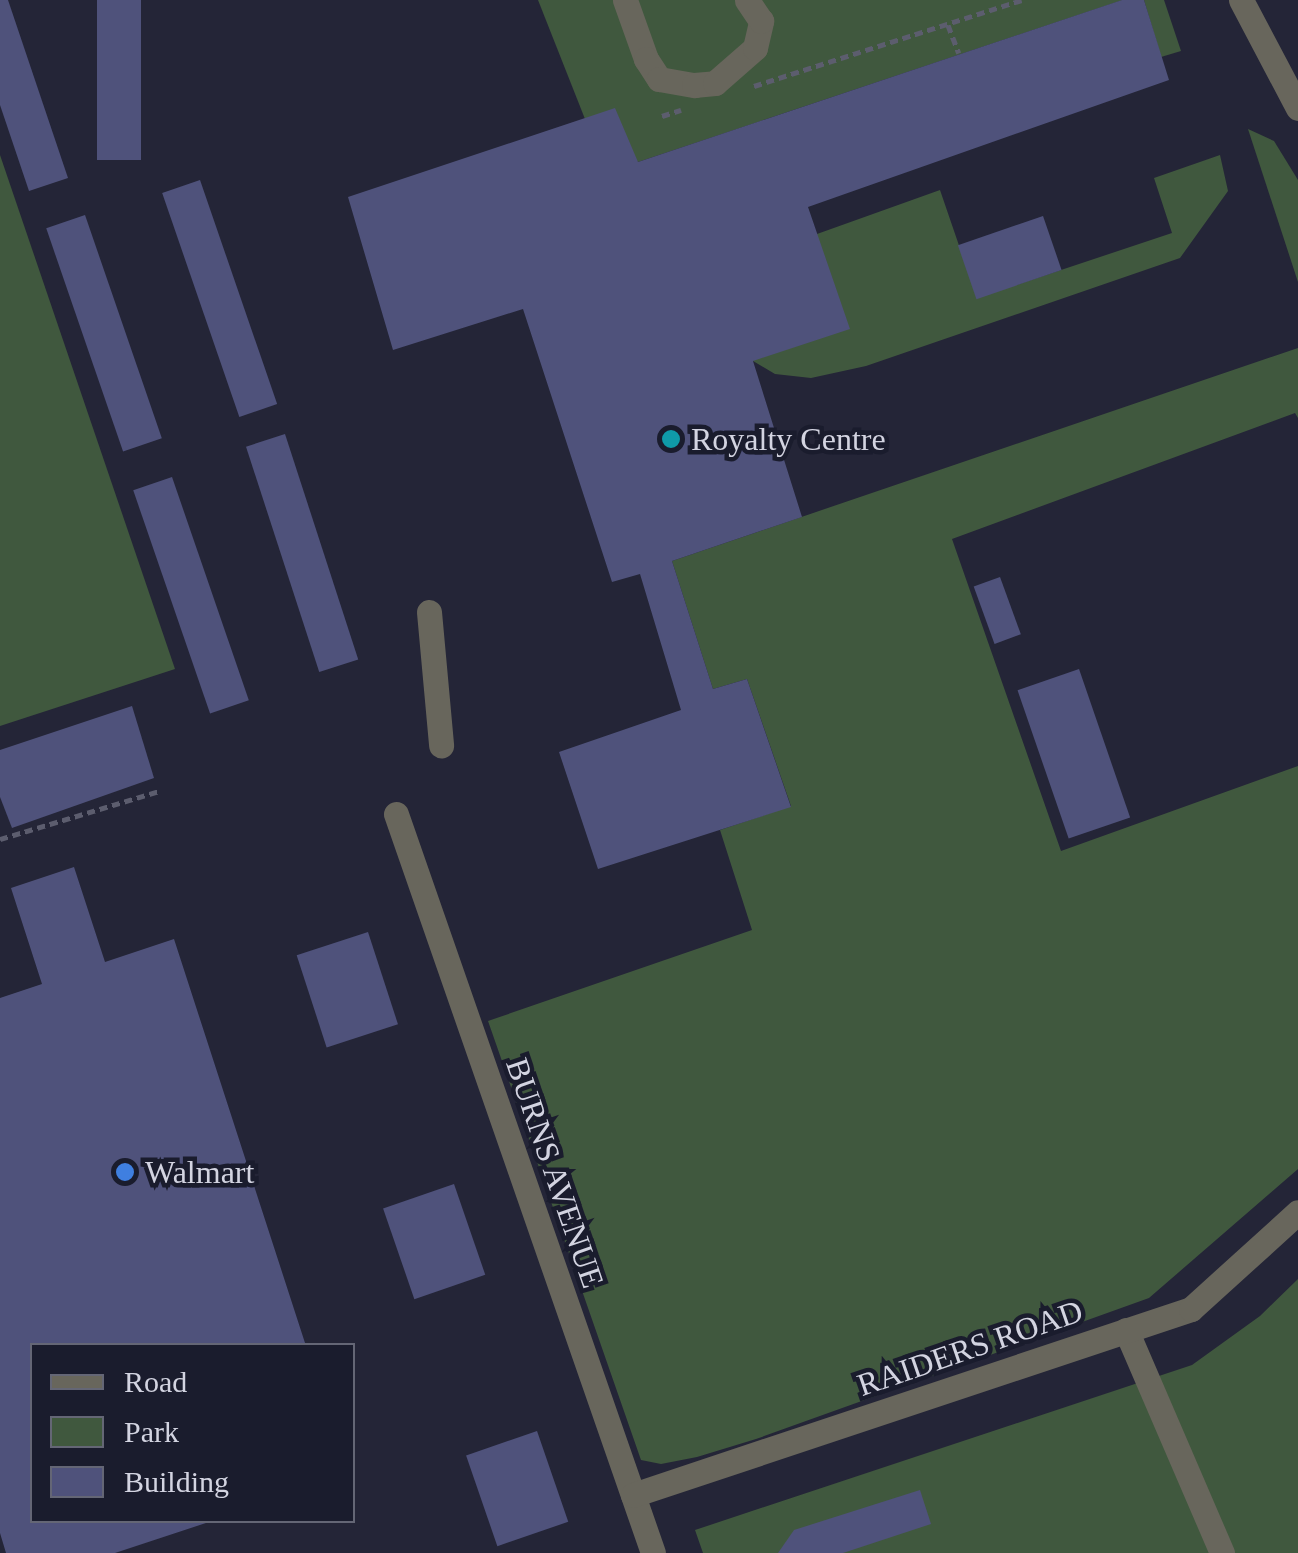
<!DOCTYPE html>
<style>
body{margin:0}
#map{position:relative;width:1298px;height:1553px;overflow:hidden;background:#242537;font-family:"Times New Roman",serif}
div>[style]{position:absolute}
[style*='--x']{left:calc(var(--x)*1px);top:calc(var(--y)*1px);width:calc(var(--w)*1px);rotate:calc(var(--a)*1deg)}
.green>*{inset:0;background:#40583e}
.building>*{inset:0;background:#4f527b;transform-origin:0 0}
.path>*{height:5px;margin-top:-2.5px;transform-origin:0;background:repeating-linear-gradient(90deg,#5c5d6e 0 8px,transparent 0 13px)}
.minor>*{height:25px;margin:-12.5px;padding:0 12.5px;transform-origin:12.5px;border-radius:12.5px;background:#68665c}
.dots>*{width:28px;height:28px;translate:-50% -50%;box-sizing:border-box;border:5px solid #1a1c2d;border-radius:50%}
span{translate:-50% -50%;white-space:nowrap;text-align:center;line-height:1.15;-webkit-text-stroke:9px #1a1c2d;paint-order:stroke}
.poi-label{font-size:32px;color:#d3d4e1}
.left{translate:0 -50%;text-align:left}
.street-label{font-size:32px;color:#d3d4e1}
.legend{position:absolute;left:30px;top:1343px;width:325px;height:180px;box-sizing:border-box;background:#1a1c2d;border:2px solid #646675;margin:0;padding:12px 18px;list-style:none;font-size:30px;color:#d3d4e1}
.legend li{display:flex;align-items:center;gap:20px;height:50px}
.legend b{width:50px;border:2px solid #646675}
</style>
<div id="map">
<div class="green">
<div style="clip-path:polygon(538px 0,1123px 0,638px 162px,585px 119px)"></div>
<div style="clip-path:polygon(1144px 0,1164px 0,1181px 51px,1161px 57px)"></div>
<div style="clip-path:polygon(1248px 129px,1274px 141px,1298px 180px,1298px 282px)"></div>
<div style="clip-path:polygon(0 155px,175px 669px,0 726px)"></div>
<div style="clip-path:polygon(1220px 155px,1228px 191px,1180px 258px,866px 366px,811px 378px,775px 374px,753px 361px,817px 234px,940px 190px,977px 298px,1172px 233px,1154px 178px)"></div>
<div style="clip-path:polygon(1298px 348px,1298px 418px,1295px 413px,952px 539px,1061px 851px,1298px 766px,1298px 1169px,1149px 1298px,756px 1439px,697px 1457px,661px 1464px,641px 1460px,488px 1021px,752px 930px,720px 830px,791px 806px,747px 679px,713px 689px,672px 561px)"></div>
<div style="clip-path:polygon(1298px 1279px,1298px 1553px,703px 1553px,695px 1530px,1192px 1365px,1260px 1316px)"></div>
</div>
<div class="building">
<div style="clip-path:polygon(0 0,8px 0,68px 178px,29px 191px,0 105px)"></div>
<div style="left:97px;top:0;width:44px;height:160px"></div>
<div style="clip-path:polygon(1122px 0,1144px 0,1169px 80px,808px 207px,850px 329px,753px 361px,802px 517px,672px 561px,713px 689px,747px 679px,791px 807px,598px 869px,559px 752px,681px 710px,640px 574px,612px 582px,523px 309px,393px 350px,348px 197px,615px 108px,638px 162px)"></div>
<div style="left:200px;top:180px;width:237px;height:40px;rotate:71deg"></div>
<div style="left:85px;top:215px;width:236px;height:41px;rotate:71deg"></div>
<div style="left:1043px;top:216px;width:57px;height:90px;rotate:71deg"></div>
<div style="left:285px;top:434px;width:237px;height:41px;rotate:72deg"></div>
<div style="left:172px;top:477px;width:236px;height:41px;rotate:71deg"></div>
<div style="left:1000px;top:577px;width:61px;height:28px;rotate:70deg"></div>
<div style="left:1079px;top:669px;width:157px;height:65px;rotate:71deg"></div>
<div style="clip-path:polygon(132px 706px,154px 778px,12px 828px,0 797px,0 750px)"></div>
<div style="clip-path:polygon(74px 867px,105px 962px,174px 939px,306px 1346px,32px 1346px,32px 1520px,212px 1521px,115px 1553px,6px 1553px,0 1533px,0 998px,42px 984px,11px 888px)"></div>
<div style="left:368px;top:932px;width:97px;height:75px;rotate:72deg"></div>
<div style="left:454px;top:1184px;width:96px;height:75px;rotate:71deg"></div>
<div style="left:537px;top:1431px;width:96px;height:75px;rotate:71deg"></div>
<div style="clip-path:polygon(920px 1490px,931px 1524px,843px 1553px,778px 1553px,794px 1530px)"></div>
</div>
<div class="path">
<div style="--x:948;--y:25;--w:30;--a:69"></div>
<div style="--x:754;--y:86;--w:281;--a:-17.8"></div>
<div style="--x:662;--y:116;--w:20;--a:-18"></div>
<div style="--x:0;--y:839;--w:166;--a:-16.8"></div>
</div>
<div class="minor">
<div style="--x:625;--y:0;--w:63;--a:70.4"></div>
<div style="--x:646;--y:59;--w:24;--a:57"></div>
<div style="--x:659;--y:79;--w:36;--a:10"></div>
<div style="--x:694;--y:85;--w:21;--a:-5"></div>
<div style="--x:715;--y:83;--w:53;--a:-41.2"></div>
<div style="--x:755;--y:48;--w:28;--a:-77"></div>
<div style="--x:761;--y:21;--w:25;--a:-124"></div>
<div style="--x:1241;--y:0;--w:122;--a:62.2"></div>
<div style="--x:429;--y:612;--w:134;--a:84.8"></div>
<div style="--x:396;--y:814;--w:782;--a:70.82"></div>
<div style="--x:1126;--y:1330;--w:243;--a:66.7"></div>
<div style="--x:633;--y:1495;--w:588;--a:-18.43"></div>
<div style="--x:1191;--y:1309;--w:144;--a:-42.2"></div>
</div>
<div class="dots">
<div style="left:671px;top:439px;background:#0f9aa8"></div>
<div style="left:125px;top:1172px;background:#3f7fe0"></div>
</div>
<div class="poi-label">
<span class="left" style="left:691px;top:439px">Royalty Centre</span>
<span class="left" style="left:145px;top:1172px">Walmart</span>
</div>
<div class="street-label">
<span style="left:555px;top:1173px;rotate:71deg">BURNS AVENUE</span>
<span style="left:970px;top:1348px;rotate:-19deg">RAIDERS ROAD</span>
</div>
<ul class="legend">
<li><b style="height:12px;background:#68665c"></b>Road</li>
<li><b style="height:28px;background:#40583e"></b>Park</li>
<li><b style="height:28px;background:#4f527b"></b>Building</li>
</ul>
</div>
